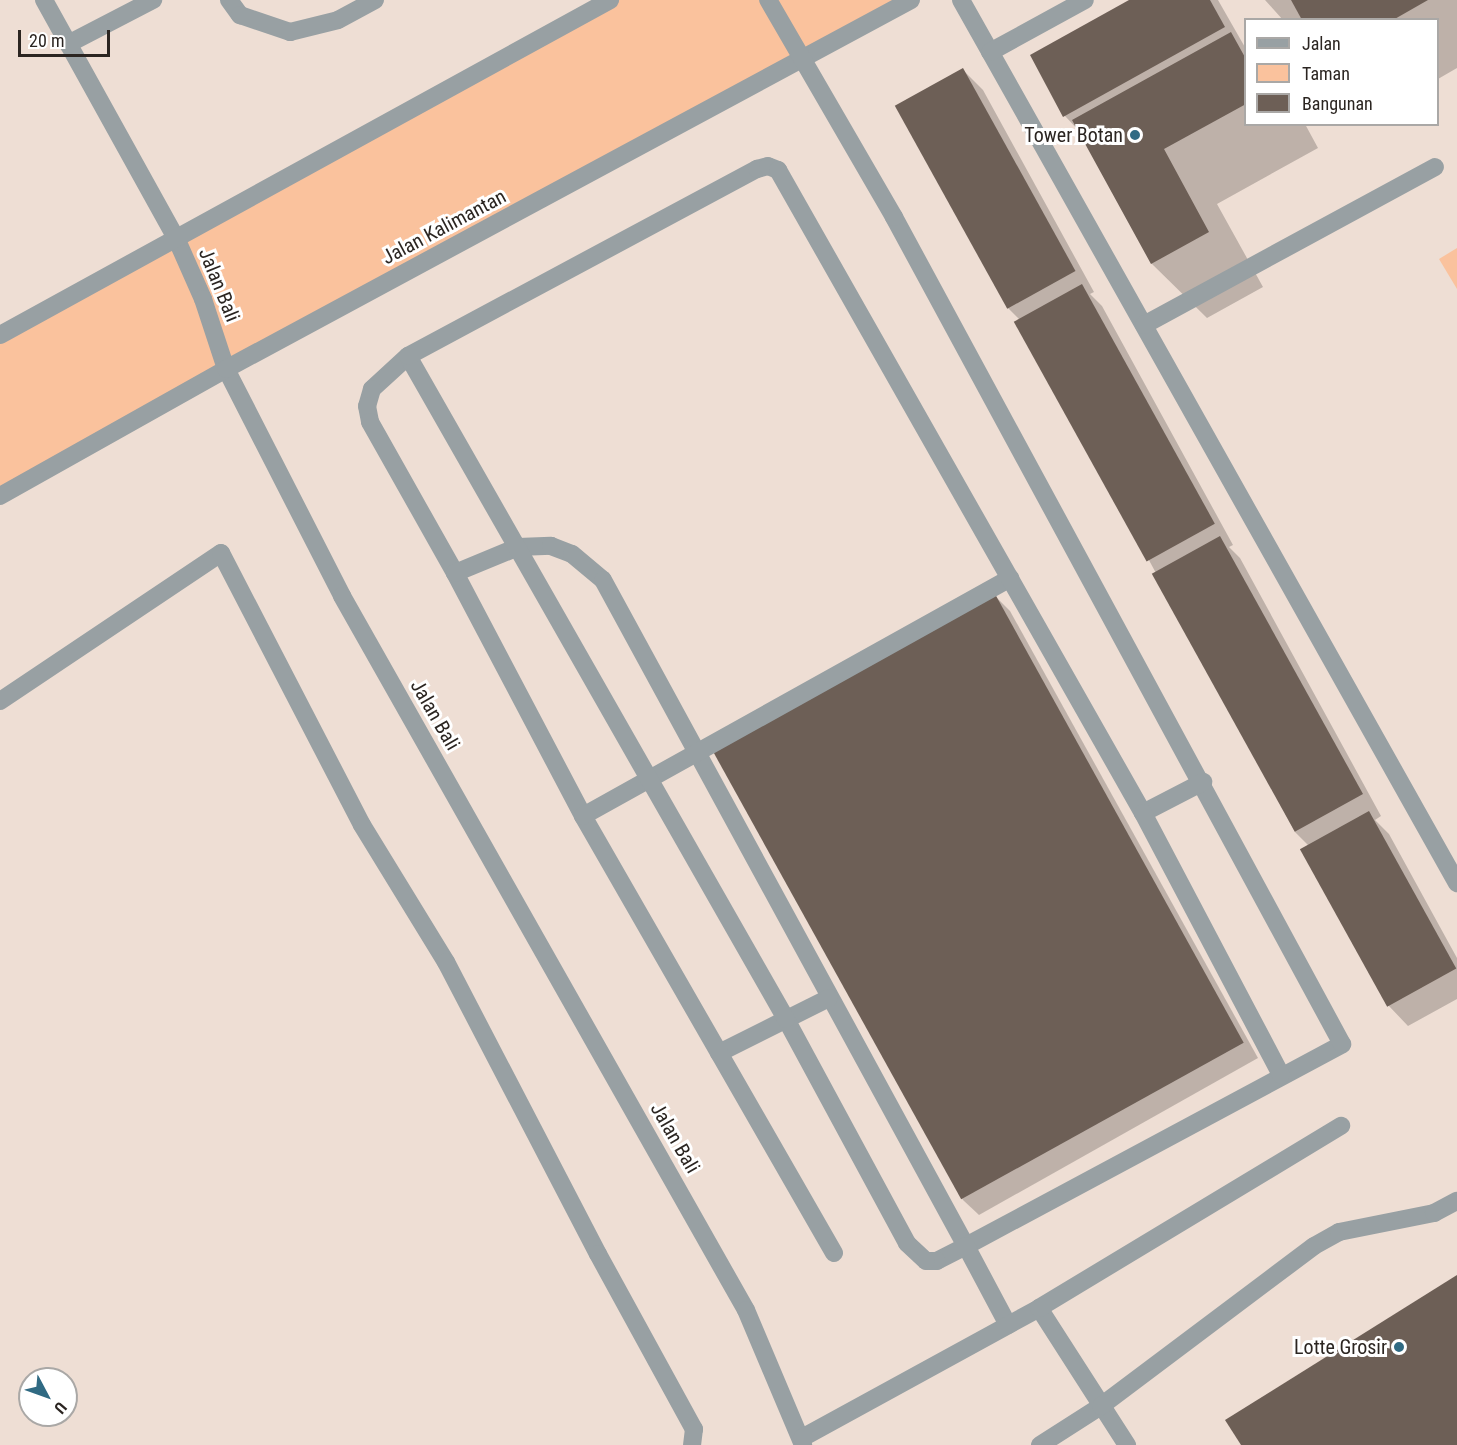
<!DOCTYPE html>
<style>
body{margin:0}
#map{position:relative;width:1457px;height:1445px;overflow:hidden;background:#eeded4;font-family:"Roboto Condensed",sans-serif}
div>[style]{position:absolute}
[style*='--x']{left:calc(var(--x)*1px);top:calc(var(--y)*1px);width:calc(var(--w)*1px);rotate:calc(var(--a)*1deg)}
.green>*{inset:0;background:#fac29d}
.shadow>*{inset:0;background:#0003}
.building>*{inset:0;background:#6d5f56;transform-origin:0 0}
.minor>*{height:18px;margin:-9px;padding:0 9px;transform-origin:9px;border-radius:9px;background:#98a0a3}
.dots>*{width:16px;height:16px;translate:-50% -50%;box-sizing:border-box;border:3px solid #fff;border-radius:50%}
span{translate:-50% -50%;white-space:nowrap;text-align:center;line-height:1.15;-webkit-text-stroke:6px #fff;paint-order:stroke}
.poi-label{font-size:20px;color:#2b2521}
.right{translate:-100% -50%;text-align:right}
.street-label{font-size:20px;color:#2b2521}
.legend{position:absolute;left:1244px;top:18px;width:195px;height:108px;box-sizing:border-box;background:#fff;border:2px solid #aaa8a6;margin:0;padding:8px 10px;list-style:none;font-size:18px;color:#2b2521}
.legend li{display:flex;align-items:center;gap:12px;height:30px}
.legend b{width:30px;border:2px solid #aaa8a6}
.north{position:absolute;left:18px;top:1367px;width:60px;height:60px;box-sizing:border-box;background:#fff;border:2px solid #aaa8a6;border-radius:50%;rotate:131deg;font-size:16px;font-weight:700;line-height:24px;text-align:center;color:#2b2521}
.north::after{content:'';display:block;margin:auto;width:21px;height:27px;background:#306a83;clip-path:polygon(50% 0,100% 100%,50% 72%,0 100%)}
.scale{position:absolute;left:18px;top:30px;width:92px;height:27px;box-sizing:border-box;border:3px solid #2b2521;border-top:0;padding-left:8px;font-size:18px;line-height:21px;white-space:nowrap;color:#2b2521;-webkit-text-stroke:4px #fff;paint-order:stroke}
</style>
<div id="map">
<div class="green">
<div style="clip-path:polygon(610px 0,911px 0,0 495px,0 335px)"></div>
<div style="clip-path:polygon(1457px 248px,1457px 289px,1439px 259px)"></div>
</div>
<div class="shadow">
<div style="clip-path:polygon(1132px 0,1218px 0,1246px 49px,1246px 124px,1305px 124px,1318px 148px,1217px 204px,1263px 287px,1207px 318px,1152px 264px,1080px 132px,1065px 116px,1032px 56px)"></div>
<div style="clip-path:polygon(1265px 0,1457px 0,1457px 68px,1438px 79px,1438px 20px,1283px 20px)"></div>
<div style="clip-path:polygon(963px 70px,983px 90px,1094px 292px,1090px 294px,1102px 306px,1233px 545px,1229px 547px,1240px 558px,1381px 816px,1375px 820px,1389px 834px,1457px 958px,1457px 999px,1408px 1026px,1388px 1005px,1309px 846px,1295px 832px,1020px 320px,1008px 308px,897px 106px)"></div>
<div style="clip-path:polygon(995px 596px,1010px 611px,1258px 1058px,979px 1215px,963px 1200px,715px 753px)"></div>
</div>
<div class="building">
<div style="clip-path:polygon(1129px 0,1210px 0,1225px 27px,1063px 117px,1030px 55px)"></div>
<div style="clip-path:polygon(1291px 0,1428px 0,1393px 20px,1302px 20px)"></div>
<div style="clip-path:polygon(1231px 32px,1246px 59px,1246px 104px,1164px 149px,1209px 232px,1151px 264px,1072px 120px)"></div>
<div style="left:963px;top:68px;width:232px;height:78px;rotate:61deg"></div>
<div style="left:1082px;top:284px;width:274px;height:78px;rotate:61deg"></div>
<div style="left:1220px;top:536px;width:295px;height:78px;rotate:61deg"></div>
<div style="left:995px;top:594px;width:513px;height:323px;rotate:61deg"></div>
<div style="left:1369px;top:811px;width:180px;height:79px;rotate:61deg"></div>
<div style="clip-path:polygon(1457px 1275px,1457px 1445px,1241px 1445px,1225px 1420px)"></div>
</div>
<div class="minor">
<div style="--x:44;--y:0;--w:272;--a:61"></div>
<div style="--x:176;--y:238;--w:67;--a:66.1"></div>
<div style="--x:203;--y:299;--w:74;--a:71.8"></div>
<div style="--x:226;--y:369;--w:255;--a:62.9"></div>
<div style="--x:342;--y:596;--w:820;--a:60.5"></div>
<div style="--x:746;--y:1310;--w:147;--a:67.1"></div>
<div style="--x:229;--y:0;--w:19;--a:54"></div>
<div style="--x:240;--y:15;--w:53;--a:18.8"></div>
<div style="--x:290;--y:32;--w:49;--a:-14"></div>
<div style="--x:338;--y:20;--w:42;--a:-28.4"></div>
<div style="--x:961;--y:0;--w:1013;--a:60.68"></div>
<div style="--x:68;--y:44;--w:96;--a:-27.4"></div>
<div style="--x:990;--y:52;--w:108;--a:-28.7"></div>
<div style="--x:1144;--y:325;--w:331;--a:-28.5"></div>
<div style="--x:0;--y:335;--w:696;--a:-28.77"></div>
<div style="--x:408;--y:356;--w:49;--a:137.5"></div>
<div style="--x:372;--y:389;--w:18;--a:106"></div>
<div style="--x:367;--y:406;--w:16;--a:79"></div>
<div style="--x:370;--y:422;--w:173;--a:60.6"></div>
<div style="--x:455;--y:573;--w:275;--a:62.2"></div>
<div style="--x:0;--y:496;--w:259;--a:-29.3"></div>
<div style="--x:226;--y:369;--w:778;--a:-28.31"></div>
<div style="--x:455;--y:573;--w:68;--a:-22.4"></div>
<div style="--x:518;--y:547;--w:33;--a:-2"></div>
<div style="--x:551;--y:546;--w:22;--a:21"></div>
<div style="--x:572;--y:554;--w:40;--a:40"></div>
<div style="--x:603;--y:580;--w:759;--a:61.41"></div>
<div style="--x:966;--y:1246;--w:427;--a:-28.2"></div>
<div style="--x:1342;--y:1044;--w:941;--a:-118.45"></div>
<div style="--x:894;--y:217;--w:251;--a:-120.1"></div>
<div style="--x:0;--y:701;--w:266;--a:-33.8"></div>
<div style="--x:221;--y:553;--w:306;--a:62.6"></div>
<div style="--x:362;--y:825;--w:161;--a:58.5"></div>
<div style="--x:446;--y:962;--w:329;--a:62.5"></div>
<div style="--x:598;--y:1254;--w:200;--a:61.3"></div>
<div style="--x:694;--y:1429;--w:16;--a:97"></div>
<div style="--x:1143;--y:813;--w:68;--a:-27.3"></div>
<div style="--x:719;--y:1053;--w:123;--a:-26.6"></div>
<div style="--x:834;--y:1253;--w:504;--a:-119.87"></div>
<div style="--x:583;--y:816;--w:489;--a:-29.1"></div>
<div style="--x:1039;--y:1308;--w:163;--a:57.3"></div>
<div style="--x:1008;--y:1325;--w:89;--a:-118"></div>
<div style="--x:966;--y:1246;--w:33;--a:153"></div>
<div style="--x:937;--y:1261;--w:11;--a:180"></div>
<div style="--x:926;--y:1261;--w:26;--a:-137"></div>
<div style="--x:907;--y:1243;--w:255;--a:-118.4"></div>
<div style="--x:786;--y:1019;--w:763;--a:-119.69"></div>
<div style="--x:408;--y:356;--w:396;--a:-28.2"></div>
<div style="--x:757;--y:169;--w:11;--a:-15"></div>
<div style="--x:768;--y:166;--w:11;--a:22"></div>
<div style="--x:778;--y:170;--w:739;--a:60.42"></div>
<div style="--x:1143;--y:813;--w:296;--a:62.2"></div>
<div style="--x:802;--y:1438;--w:270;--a:-28.7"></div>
<div style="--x:1039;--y:1308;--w:353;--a:-31.1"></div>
<div style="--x:1040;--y:1445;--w:72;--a:-32.6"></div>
<div style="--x:1101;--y:1406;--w:266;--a:-36.9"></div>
<div style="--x:1314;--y:1246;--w:29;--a:-29"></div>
<div style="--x:1339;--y:1232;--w:97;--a:-11.3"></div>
<div style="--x:1434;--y:1213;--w:26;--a:-28"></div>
</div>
<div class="dots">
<div style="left:1135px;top:135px;background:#306a83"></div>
<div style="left:1399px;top:1347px;background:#306a83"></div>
</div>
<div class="poi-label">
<span class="right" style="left:1123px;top:135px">Tower Botan</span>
<span class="right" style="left:1387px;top:1347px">Lotte Grosir</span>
</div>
<div class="street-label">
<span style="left:444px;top:227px;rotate:-28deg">Jalan Kalimantan</span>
<span style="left:219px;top:285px;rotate:68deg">Jalan Bali</span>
<span style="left:435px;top:715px;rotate:60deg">Jalan Bali</span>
<span style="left:675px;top:1138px;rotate:60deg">Jalan Bali</span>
</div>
<ul class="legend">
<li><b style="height:8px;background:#98a0a3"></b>Jalan</li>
<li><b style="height:16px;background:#fac29d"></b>Taman</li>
<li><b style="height:16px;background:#6d5f56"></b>Bangunan</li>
</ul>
<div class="north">U</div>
<div class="scale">20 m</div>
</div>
